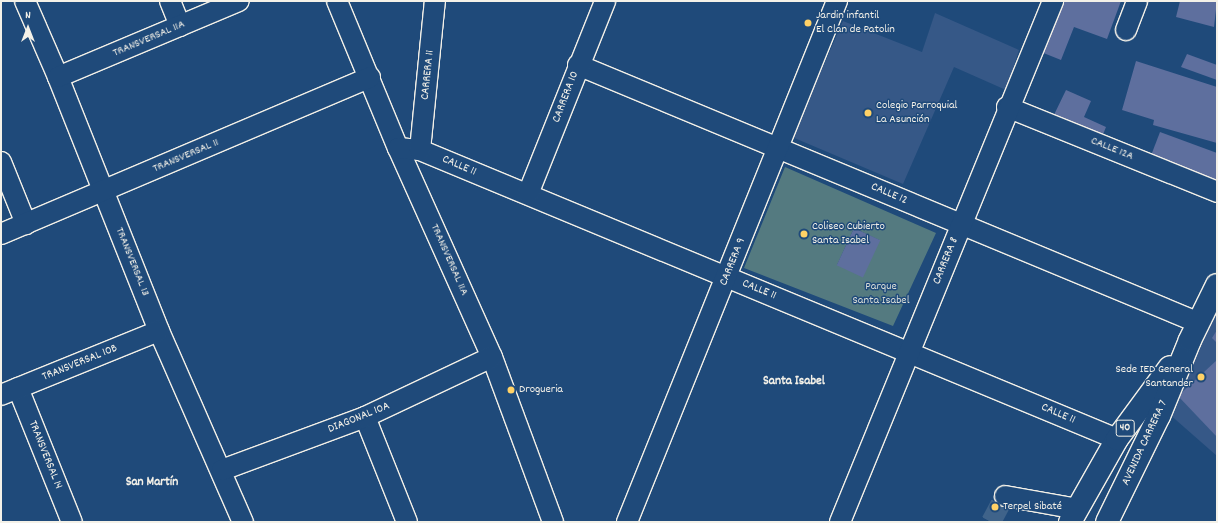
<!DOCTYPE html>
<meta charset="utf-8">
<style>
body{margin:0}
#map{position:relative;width:1218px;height:523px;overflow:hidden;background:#1f4a7a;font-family:Dekko,sans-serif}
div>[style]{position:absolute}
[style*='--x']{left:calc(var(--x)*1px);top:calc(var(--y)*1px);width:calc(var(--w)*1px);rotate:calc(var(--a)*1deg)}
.built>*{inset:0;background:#365887}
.green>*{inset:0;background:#547a80}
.building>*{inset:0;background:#5e6f9e;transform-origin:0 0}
.minor-tunnel>*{height:20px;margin-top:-10px;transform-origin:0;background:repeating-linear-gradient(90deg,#3f638a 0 20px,transparent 0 30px)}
.roads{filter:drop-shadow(1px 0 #f4f1e8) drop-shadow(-1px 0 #f4f1e8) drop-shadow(0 1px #f4f1e8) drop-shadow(0 -1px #f4f1e8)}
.minor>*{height:20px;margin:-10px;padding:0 10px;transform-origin:10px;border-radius:10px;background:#1f4a7a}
.major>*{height:22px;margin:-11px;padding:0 11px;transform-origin:11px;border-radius:11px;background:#1f4a7a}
.dots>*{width:11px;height:11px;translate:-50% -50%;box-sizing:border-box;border:2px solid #1f4a7a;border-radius:50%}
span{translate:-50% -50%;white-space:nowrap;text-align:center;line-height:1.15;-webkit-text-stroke:3px #1f4a7a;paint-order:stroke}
.shield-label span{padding:1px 3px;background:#1f4a7a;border:1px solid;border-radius:3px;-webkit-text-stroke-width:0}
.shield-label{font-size:11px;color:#f4f1e8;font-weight:700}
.poi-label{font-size:12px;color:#f4f1e8}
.left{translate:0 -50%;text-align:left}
.right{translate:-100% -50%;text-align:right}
.street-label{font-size:12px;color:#f4f1e8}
.park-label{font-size:12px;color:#dcdfd8}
.neighbourhood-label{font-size:13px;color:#f4f1e8;font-weight:700}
.frame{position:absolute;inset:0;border:2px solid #f4f1e8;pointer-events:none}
.north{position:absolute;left:8px;top:8px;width:40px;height:40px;-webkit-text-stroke:3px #1f4a7a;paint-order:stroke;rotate:0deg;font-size:11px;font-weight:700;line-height:16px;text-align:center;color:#f4f1e8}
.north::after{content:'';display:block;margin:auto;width:14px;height:18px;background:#f4f1e8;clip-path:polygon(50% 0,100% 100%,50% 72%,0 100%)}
</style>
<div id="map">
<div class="built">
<div style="clip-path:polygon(935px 13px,1019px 50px,1006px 90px,954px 67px,903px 184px,792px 137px,843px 21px,922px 52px)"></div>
<div style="clip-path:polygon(1217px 313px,1217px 456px,1168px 413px)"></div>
</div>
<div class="green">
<div style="clip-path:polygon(evenodd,785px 167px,936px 233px,893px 326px,744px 268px,785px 167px,854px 228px,879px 240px,837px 265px,854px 228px)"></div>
</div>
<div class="building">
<div style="clip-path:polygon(1055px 1px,1121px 1px,1107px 39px,1074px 27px,1061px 60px,1036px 50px)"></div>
<div style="clip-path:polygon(1180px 1px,1217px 1px,1214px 27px,1176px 17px)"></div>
<div style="clip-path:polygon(1187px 54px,1217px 65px,1217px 80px,1181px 67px)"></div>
<div style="clip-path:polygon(1136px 61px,1217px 87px,1217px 143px,1153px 125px,1154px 120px,1122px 110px)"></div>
<div style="clip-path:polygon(1066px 90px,1091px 101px,1084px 117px,1106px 127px,1100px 142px,1051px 121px)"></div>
<div style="clip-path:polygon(1160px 132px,1217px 153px,1217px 192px,1147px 166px)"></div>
<div style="left:854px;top:228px;width:29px;height:41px;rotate:25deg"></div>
<div style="clip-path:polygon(1217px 330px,1217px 343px,1212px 338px)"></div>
<div style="clip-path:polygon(1217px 360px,1217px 437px,1178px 396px)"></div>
</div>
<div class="minor-tunnel">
<div style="--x:991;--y:522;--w:30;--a:-62"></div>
</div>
<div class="roads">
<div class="minor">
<div style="--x:25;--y:1;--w:83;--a:66.5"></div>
<div style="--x:58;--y:77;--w:273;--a:68.3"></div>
<div style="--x:159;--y:331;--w:209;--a:66.3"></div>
<div style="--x:170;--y:1;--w:27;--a:68"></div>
<div style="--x:337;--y:1;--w:159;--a:67.5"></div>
<div style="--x:398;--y:148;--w:229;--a:65.8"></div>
<div style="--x:492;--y:357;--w:176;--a:69.7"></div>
<div style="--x:1126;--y:30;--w:31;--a:-69"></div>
<div style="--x:578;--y:65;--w:672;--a:22.56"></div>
<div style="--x:58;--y:77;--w:196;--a:-22.8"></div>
<div style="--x:1007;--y:107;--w:227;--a:22"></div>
<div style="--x:398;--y:148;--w:22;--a:5"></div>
<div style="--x:420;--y:150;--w:755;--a:22.52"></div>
<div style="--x:420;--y:150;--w:150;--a:-84.3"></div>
<div style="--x:1;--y:162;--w:67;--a:68"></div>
<div style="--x:528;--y:194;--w:208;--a:-68.2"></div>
<div style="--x:1;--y:234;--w:401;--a:-23"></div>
<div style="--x:18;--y:388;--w:144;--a:68.1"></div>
<div style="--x:1;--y:395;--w:170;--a:-22.1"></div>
<div style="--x:365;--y:417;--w:113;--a:68.2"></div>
<div style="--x:222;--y:470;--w:153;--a:-20.3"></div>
<div style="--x:365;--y:417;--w:140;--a:-25.3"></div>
<div style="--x:1005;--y:496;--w:73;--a:10.2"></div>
<div style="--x:627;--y:522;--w:562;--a:-68.05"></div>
<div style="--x:840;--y:522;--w:563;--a:-67.76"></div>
</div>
<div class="major">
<div style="--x:1070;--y:522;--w:95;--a:-60.5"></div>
<div style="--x:1117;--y:439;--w:89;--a:-53.6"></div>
<div style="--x:1107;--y:522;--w:118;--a:-63.9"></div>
<div style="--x:1159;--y:416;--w:82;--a:-67.8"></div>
<div style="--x:1190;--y:340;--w:61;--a:-63.9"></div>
</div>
</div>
<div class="dots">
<div style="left:808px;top:23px;background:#ffd166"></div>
<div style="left:868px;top:113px;background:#ffd166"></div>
<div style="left:804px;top:234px;background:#ffd166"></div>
<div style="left:1201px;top:377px;background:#ffd166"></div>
<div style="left:511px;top:390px;background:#ffd166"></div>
<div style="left:995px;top:507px;background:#ffd166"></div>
</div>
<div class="shield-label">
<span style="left:1125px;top:428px">40</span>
</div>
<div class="poi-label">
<span class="left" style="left:816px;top:23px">Jardin infantil<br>El Clan de Patolin</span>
<span class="left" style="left:876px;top:113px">Colegio Parroquial<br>La Asunción</span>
<span class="left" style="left:812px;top:234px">Coliseo Cubierto<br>Santa Isabel</span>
<span class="right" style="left:1193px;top:377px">Sede IED General<br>Santander</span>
<span class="left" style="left:519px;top:390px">Drogueria</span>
<span class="left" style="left:1003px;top:507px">Terpel Sibaté</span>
</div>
<div class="street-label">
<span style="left:149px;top:39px;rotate:-23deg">TRANSVERSAL 11A</span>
<span style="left:428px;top:75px;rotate:-84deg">CARRERA 11</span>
<span style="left:566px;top:97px;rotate:-69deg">CARRERA 10</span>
<span style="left:1112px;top:149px;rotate:22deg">CALLE 12A</span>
<span style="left:186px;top:156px;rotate:-23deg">TRANSVERSAL 11</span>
<span style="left:459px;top:166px;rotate:23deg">CALLE 11</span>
<span style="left:889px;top:194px;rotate:23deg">CALLE 12</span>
<span style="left:449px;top:260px;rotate:66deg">TRANSVERSAL 11A</span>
<span style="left:946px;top:261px;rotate:-68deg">CARRERA 8</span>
<span style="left:132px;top:262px;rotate:68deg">TRANSVERSAL 13</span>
<span style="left:733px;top:262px;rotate:-68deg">CARRERA 9</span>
<span style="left:759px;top:290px;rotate:22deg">CALLE 11</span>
<span style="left:80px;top:363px;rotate:-22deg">TRANSVERSAL 10B</span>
<span style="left:1058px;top:414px;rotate:23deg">CALLE 11</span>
<span style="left:359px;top:418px;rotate:-22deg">DIAGONAL 10A</span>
<span style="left:1145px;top:443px;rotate:-65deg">AVENIDA CARRERA 7</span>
<span style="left:45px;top:455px;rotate:68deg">TRANSVERSAL 14</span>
</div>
<div class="park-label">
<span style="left:881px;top:294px">Parque<br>Santa Isabel</span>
</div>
<div class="neighbourhood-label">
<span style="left:794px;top:382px">Santa Isabel</span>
<span style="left:152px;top:483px">San Martín</span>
</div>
<div class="frame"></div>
<div class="north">N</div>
</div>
